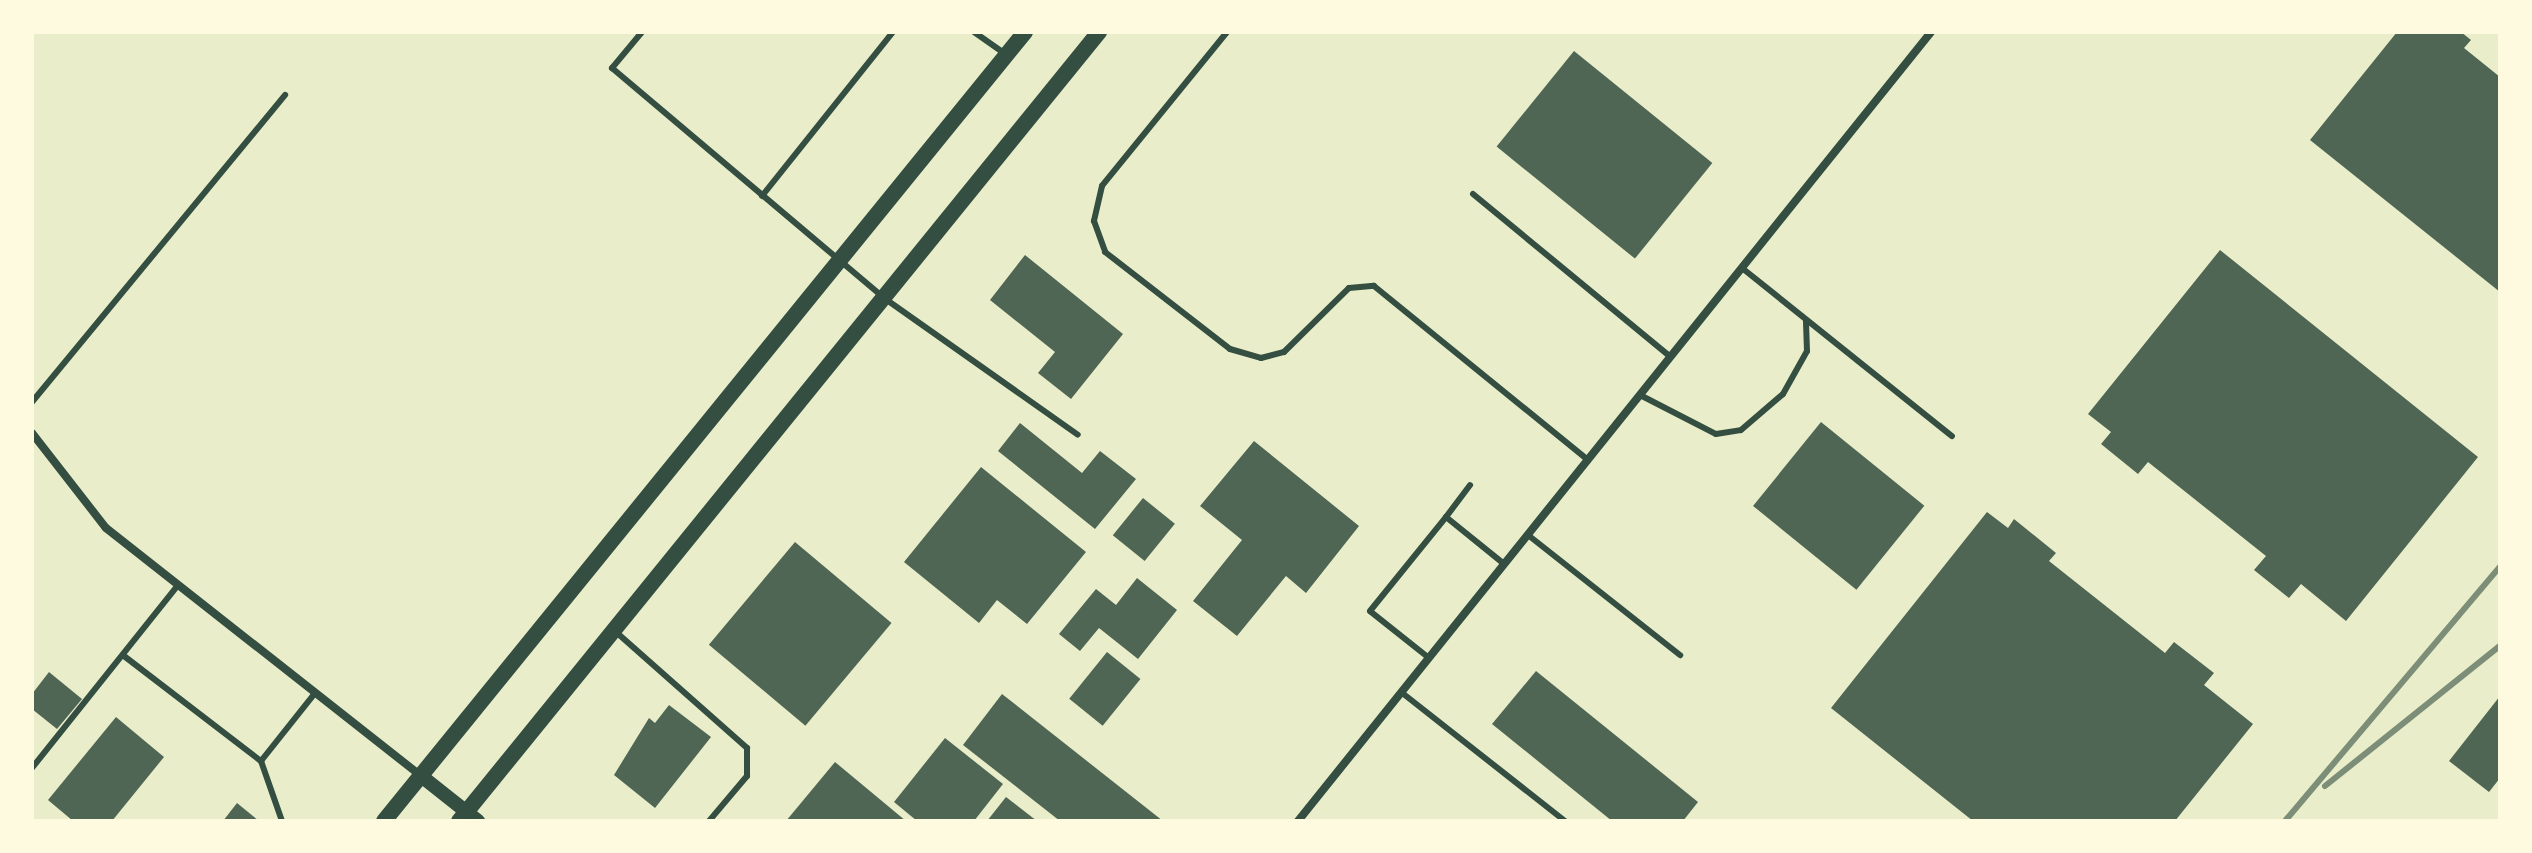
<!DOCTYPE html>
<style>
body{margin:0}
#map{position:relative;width:2532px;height:853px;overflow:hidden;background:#e9edc9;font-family:"Source Sans 3",sans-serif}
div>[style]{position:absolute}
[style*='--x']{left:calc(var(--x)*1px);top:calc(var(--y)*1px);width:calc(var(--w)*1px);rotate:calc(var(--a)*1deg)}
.building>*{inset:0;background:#4f6655;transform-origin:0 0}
.service>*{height:6px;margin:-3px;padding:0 3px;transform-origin:3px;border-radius:3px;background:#344e41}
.minor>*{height:8px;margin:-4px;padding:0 4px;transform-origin:4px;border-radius:4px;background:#344e41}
.tertiary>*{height:14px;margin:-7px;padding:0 7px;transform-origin:7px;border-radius:7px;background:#344e41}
.secondary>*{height:16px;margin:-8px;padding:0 8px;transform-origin:8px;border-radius:8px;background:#344e41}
.rail>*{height:6px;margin:-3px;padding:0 3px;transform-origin:3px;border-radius:3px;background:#7c8e77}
span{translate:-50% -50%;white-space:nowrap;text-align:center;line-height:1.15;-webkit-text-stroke:7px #fefae0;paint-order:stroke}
.frame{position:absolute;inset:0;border:34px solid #fefae0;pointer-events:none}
</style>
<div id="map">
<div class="building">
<div style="clip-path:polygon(2397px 32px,2461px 32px,2471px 40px,2464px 48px,2500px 77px,2500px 292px,2310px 140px)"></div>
<div style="left:1574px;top:51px;width:178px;height:123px;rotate:39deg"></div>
<div style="clip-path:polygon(2220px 250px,2478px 457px,2346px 621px,2301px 584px,2289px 598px,2254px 570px,2266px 556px,2148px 462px,2138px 474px,2101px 444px,2111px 432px,2088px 414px)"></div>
<div style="clip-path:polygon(1025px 255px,1123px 334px,1071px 399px,1038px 373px,1055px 352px,990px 300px)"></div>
<div style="left:1821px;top:422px;width:133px;height:108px;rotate:39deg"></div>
<div style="clip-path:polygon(1020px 423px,1082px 473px,1100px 451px,1136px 479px,1095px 529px,998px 451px)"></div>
<div style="clip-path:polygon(1254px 441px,1359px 526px,1306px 593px,1286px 576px,1237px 636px,1193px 601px,1242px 540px,1200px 506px)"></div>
<div style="clip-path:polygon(981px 467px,1086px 552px,1027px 624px,997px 600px,979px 623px,904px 562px)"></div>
<div style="left:1143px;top:498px;width:41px;height:48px;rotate:39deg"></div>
<div style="clip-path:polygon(1987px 512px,2008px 528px,2014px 519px,2056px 553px,2049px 561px,2165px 653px,2174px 642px,2214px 673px,2204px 685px,2253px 724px,2175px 821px,1973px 821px,1831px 708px)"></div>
<div style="left:795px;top:542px;width:126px;height:134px;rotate:40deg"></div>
<div style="clip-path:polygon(1137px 578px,1177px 610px,1138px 659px,1099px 628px,1080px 651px,1059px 634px,1096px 589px,1116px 605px)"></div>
<div style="left:1107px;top:652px;width:43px;height:60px;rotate:39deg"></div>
<div style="clip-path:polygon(1536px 671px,1698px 802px,1683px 821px,1612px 821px,1492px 724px)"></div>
<div style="clip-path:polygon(49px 672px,82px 699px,57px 729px,32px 709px,32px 694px)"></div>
<div style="clip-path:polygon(1002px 694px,1163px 821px,1060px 821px,963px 745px)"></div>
<div style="clip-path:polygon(2500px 696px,2500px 778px,2489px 792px,2449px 761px)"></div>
<div style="clip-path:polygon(669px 705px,711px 737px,655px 808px,614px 775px,649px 718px,655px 723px)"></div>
<div style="clip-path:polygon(116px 717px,164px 757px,112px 821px,73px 821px,48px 800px)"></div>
<div style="clip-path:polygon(945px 738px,1003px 784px,974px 821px,917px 821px,894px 802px)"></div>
<div style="clip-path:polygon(835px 762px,906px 821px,786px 821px)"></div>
<div style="clip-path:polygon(1006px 797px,1037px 821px,987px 821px)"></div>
<div style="clip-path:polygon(237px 803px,259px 821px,223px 821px)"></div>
</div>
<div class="service">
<div style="--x:642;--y:32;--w:47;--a:129.8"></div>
<div style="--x:612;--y:68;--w:356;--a:40.2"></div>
<div style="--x:884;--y:298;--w:237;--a:35.2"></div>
<div style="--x:974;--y:32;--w:37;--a:35"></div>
<div style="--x:1227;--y:32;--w:198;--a:129.1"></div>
<div style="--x:1102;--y:186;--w:36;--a:103"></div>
<div style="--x:1094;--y:221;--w:33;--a:70"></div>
<div style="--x:1105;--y:252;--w:158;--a:37.8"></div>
<div style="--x:1230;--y:349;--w:32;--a:16"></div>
<div style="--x:1261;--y:358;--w:24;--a:-15"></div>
<div style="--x:1284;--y:352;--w:91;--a:-44.6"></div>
<div style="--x:1349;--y:288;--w:25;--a:-5"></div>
<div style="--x:1374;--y:286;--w:276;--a:39.1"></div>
<div style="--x:1473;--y:194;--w:256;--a:39.5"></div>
<div style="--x:762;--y:196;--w:210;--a:-51.4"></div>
<div style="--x:1742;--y:268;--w:269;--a:38.7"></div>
<div style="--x:1640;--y:395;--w:85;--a:27.2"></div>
<div style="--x:1716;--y:434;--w:25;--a:-9"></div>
<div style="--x:1741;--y:430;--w:55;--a:-40.6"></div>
<div style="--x:1783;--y:394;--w:49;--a:-60.8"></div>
<div style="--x:1807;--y:351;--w:31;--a:-92"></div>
<div style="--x:32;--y:402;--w:398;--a:-50.5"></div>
<div style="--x:1446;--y:517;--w:40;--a:-53"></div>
<div style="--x:1528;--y:535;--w:194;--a:38.3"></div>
<div style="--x:616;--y:632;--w:175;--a:41.5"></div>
<div style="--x:747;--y:748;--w:28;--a:90"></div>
<div style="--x:747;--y:776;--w:59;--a:130.2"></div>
<div style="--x:124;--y:656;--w:173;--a:37.5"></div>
<div style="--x:1429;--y:658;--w:75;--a:-141.5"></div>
<div style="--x:1370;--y:611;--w:121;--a:-51"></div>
<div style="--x:1446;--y:517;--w:75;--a:39"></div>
<div style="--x:1401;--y:692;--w:209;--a:38.2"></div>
<div style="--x:32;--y:768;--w:234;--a:-51.4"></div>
<div style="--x:282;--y:821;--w:64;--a:-109.3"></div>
<div style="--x:261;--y:761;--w:87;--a:-51.5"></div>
</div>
<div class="minor">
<div style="--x:32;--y:433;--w:120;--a:52.1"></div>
<div style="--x:106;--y:528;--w:400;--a:38.2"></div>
<div style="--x:1298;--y:821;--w:1012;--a:-51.26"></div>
</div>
<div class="tertiary">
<div style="--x:420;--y:775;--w:74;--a:38.4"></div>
</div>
<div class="secondary">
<div style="--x:384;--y:821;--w:1017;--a:-50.91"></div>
<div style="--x:459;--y:821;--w:1016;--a:-50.95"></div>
</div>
<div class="rail">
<div style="--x:2325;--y:786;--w:224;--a:-38.7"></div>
<div style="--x:2285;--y:821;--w:333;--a:-49.8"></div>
</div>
<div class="frame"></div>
</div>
